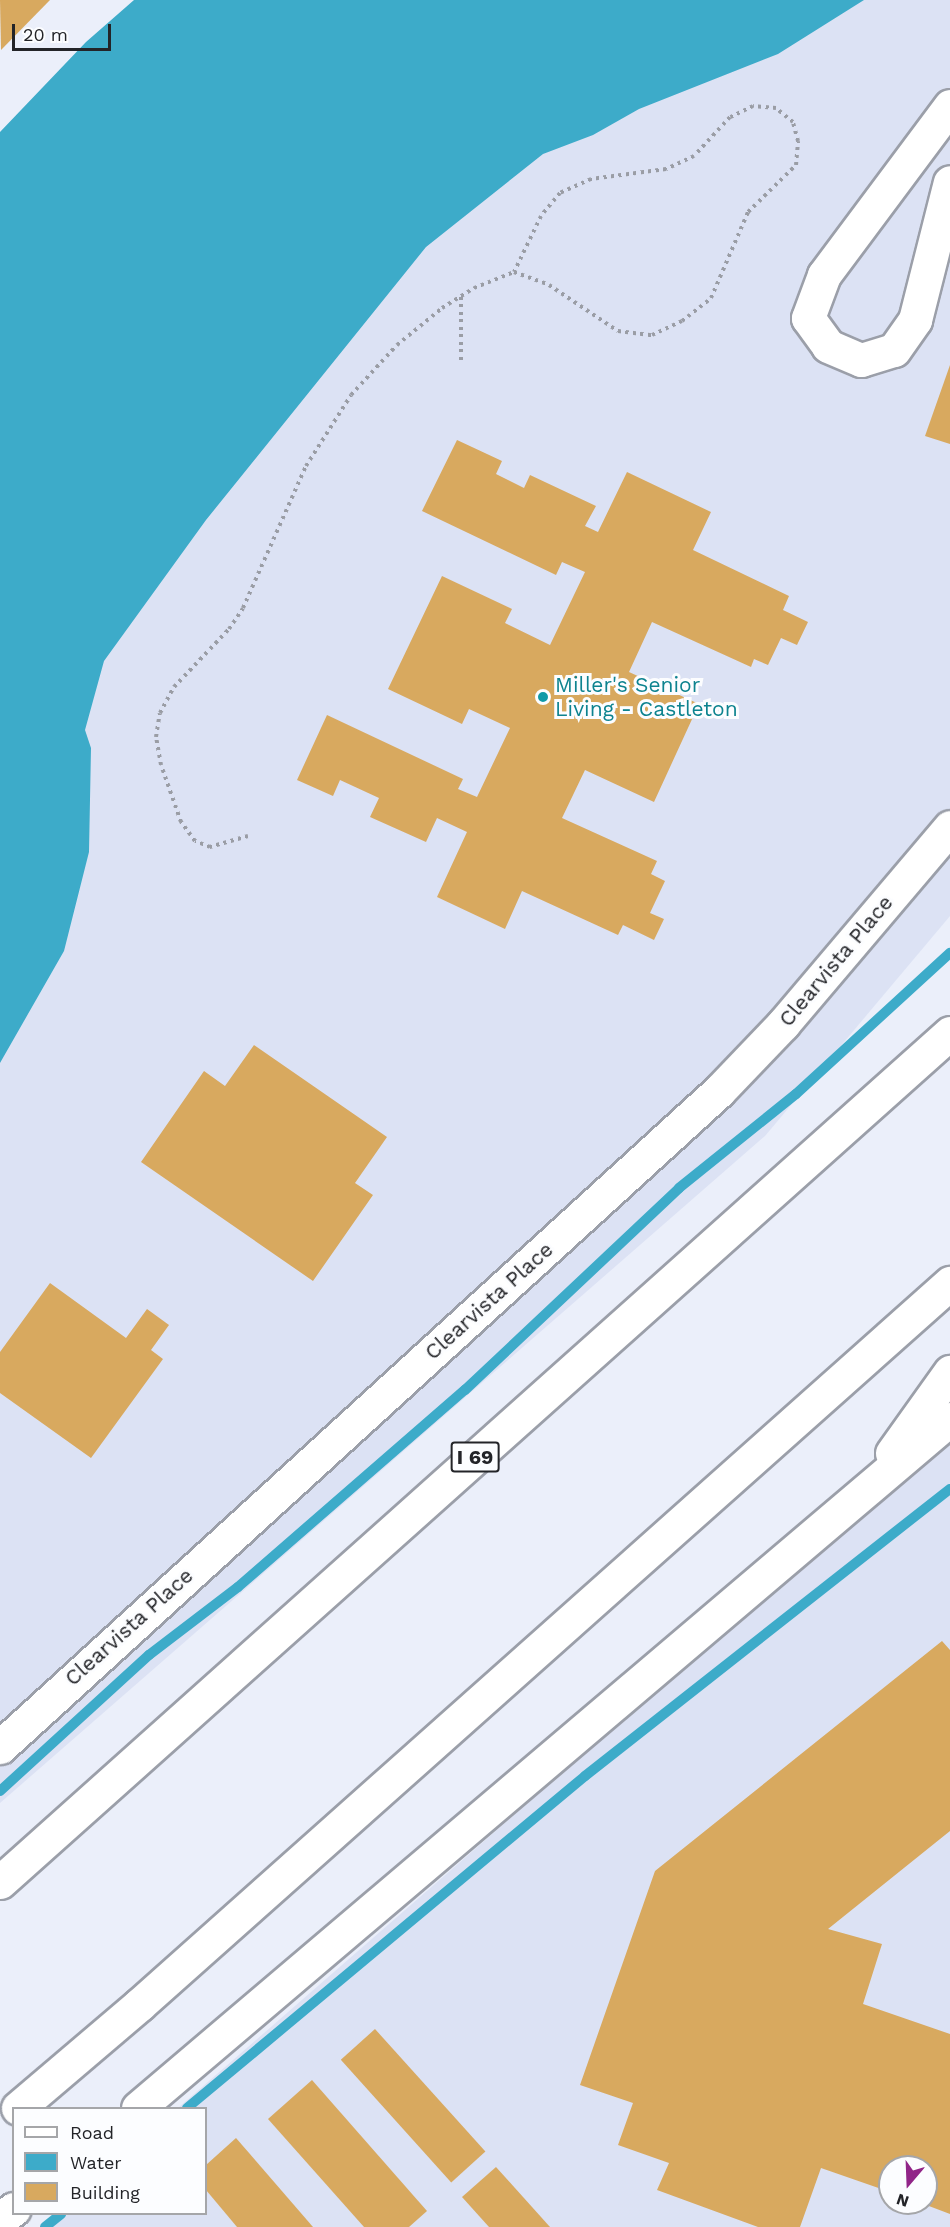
<!DOCTYPE html>
<style>
body{margin:0}
#map{position:relative;width:950px;height:2227px;overflow:hidden;background:#ebeffa;font-family:"Work Sans",sans-serif}
div>[style]{position:absolute}
[style*='--x']{left:calc(var(--x)*1px);top:calc(var(--y)*1px);width:calc(var(--w)*1px);rotate:calc(var(--a)*1deg)}
.built>*{inset:0;background:#dce2f4}
.water>*{inset:0;background:#3dabc9}
.stream>*{height:10px;margin:-5px;padding:0 5px;transform-origin:5px;border-radius:5px;background:#3dabc9}
.building>*{inset:0;background:#d8a95f;transform-origin:0 0}
.path>*{height:4px;margin-top:-2px;transform-origin:0;background:repeating-linear-gradient(90deg,#9a9da5 0 3px,transparent 0 7.5px)}
.roads{filter:drop-shadow(2px 0 #9b9fa9) drop-shadow(-2px 0 #9b9fa9) drop-shadow(0 2px #9b9fa9) drop-shadow(0 -2px #9b9fa9)}
.minor>*{height:33px;margin:-16.5px;padding:0 16.5px;transform-origin:16.5px;border-radius:16.5px;background:#fff}
.highway>*{height:33px;margin:-16.5px;padding:0 16.5px;transform-origin:16.5px;border-radius:16.5px;background:#fff}
.dots>*{width:16px;height:16px;translate:-50% -50%;box-sizing:border-box;border:3px solid #fcfdff;border-radius:50%}
span{translate:-50% -50%;white-space:nowrap;text-align:center;line-height:1.15;-webkit-text-stroke:6px #fcfdff;paint-order:stroke}
.shield-label span{padding:2px 4px;background:#fcfdff;border:2px solid;border-radius:4px;-webkit-text-stroke-width:0}
.shield-label{font-size:20px;color:#232428;font-weight:700}
.culture-label{font-size:21px;color:#0d838f}
.left{translate:0 -50%;text-align:left}
.street-label{font-size:21px;color:#232428}
.legend{position:absolute;left:12px;top:2107px;width:195px;height:108px;box-sizing:border-box;background:#fcfdff;border:2px solid #a5a6a9;margin:0;padding:8px 10px;list-style:none;font-size:18px;color:#232428}
.legend li{display:flex;align-items:center;gap:12px;height:30px}
.legend b{width:30px;border:2px solid #a5a6a9}
.north{position:absolute;left:878px;top:2155px;width:60px;height:60px;box-sizing:border-box;background:#fcfdff;border:2px solid #a5a6a9;border-radius:50%;rotate:199deg;font-size:16px;font-weight:700;line-height:24px;text-align:center;color:#232428}
.north::after{content:'';display:block;margin:auto;width:21px;height:27px;background:#912588;clip-path:polygon(50% 0,100% 100%,50% 72%,0 100%)}
.scale{position:absolute;left:12px;top:24px;width:99px;height:27px;box-sizing:border-box;border:3px solid #232428;border-top:0;padding-left:8px;font-size:18px;line-height:21px;white-space:nowrap;color:#232428;-webkit-text-stroke:4px #fcfdff;paint-order:stroke}
</style>
<div id="map">
<div class="built">
<div style="clip-path:polygon(824px 0,950px 0,950px 916px,765px 1136px,0 1803px,0 783px,457px 171px)"></div>
<div style="clip-path:polygon(evenodd,950px 1435px,950px 2227px,42px 2227px,58px 2214px,206px 2214px,206px 2108px,178px 2108px,950px 1435px,890px 2167px,926px 2167px,926px 2203px,890px 2203px,890px 2167px)"></div>
</div>
<div class="water">
<div style="clip-path:polygon(134px 0,864px 0,778px 54px,639px 109px,593px 135px,543px 154px,426px 247px,206px 520px,104px 661px,85px 730px,91px 748px,89px 852px,64px 951px,0 1063px,0 132px,86px 42px)"></div>
</div>
<div class="stream">
<div style="--x:0;--y:1791;--w:202;--a:-42.4"></div>
<div style="--x:149;--y:1655;--w:112;--a:-37.4"></div>
<div style="--x:238;--y:1587;--w:301;--a:-41"></div>
<div style="--x:465;--y:1390;--w:294;--a:-43.3"></div>
<div style="--x:679;--y:1188;--w:150;--a:-38.8"></div>
<div style="--x:796;--y:1094;--w:209;--a:-42.5"></div>
<div style="--x:187;--y:2108;--w:518;--a:-39.83"></div>
<div style="--x:585;--y:1776;--w:464;--a:-38.2"></div>
<div style="--x:45;--y:2227;--w:21;--a:-39"></div>
</div>
<div class="building">
<div style="clip-path:polygon(0 0,50px 0,1px 50px)"></div>
<div style="clip-path:polygon(950px 365px,950px 444px,925px 436px)"></div>
<div style="clip-path:polygon(457px 440px,502px 461px,496px 474px,524px 488px,530px 475px,596px 506px,585px 526px,598px 532px,627px 472px,711px 512px,693px 550px,789px 596px,783px 610px,808px 622px,797px 645px,781px 638px,768px 665px,754px 659px,751px 667px,652px 622px,629px 672px,699px 704px,654px 802px,585px 770px,562px 818px,657px 861px,651px 874px,665px 881px,650px 913px,664px 919px,654px 940px,623px 925px,618px 935px,522px 891px,505px 929px,437px 897px,467px 832px,437px 818px,426px 842px,370px 817px,379px 798px,340px 780px,333px 796px,297px 780px,327px 715px,463px 779px,458px 789px,477px 797px,510px 728px,469px 709px,462px 724px,388px 689px,442px 576px,512px 609px,505px 623px,550px 645px,585px 572px,562px 562px,556px 575px,422px 511px)"></div>
<div style="clip-path:polygon(254px 1045px,387px 1137px,355px 1183px,373px 1195px,313px 1281px,141px 1162px,204px 1071px,225px 1086px)"></div>
<div style="clip-path:polygon(50px 1283px,126px 1338px,147px 1309px,169px 1325px,151px 1350px,163px 1359px,91px 1458px,0 1393px,0 1352px)"></div>
<div style="clip-path:polygon(942px 1641px,950px 1650px,950px 1831px,828px 1929px,882px 1944px,863px 2004px,950px 2034px,950px 2214px,921px 2203px,926px 2203px,926px 2167px,890px 2167px,890px 2192px,821px 2168px,800px 2227px,758px 2227px,657px 2190px,669px 2163px,618px 2145px,633px 2103px,580px 2085px,655px 1871px)"></div>
<div style="left:375px;top:2029px;width:165px;height:46px;rotate:48deg"></div>
<div style="clip-path:polygon(312px 2080px,427px 2211px,409px 2227px,364px 2227px,268px 2119px)"></div>
<div style="clip-path:polygon(236px 2138px,313px 2227px,237px 2227px,206px 2190px,206px 2165px)"></div>
<div style="clip-path:polygon(496px 2167px,550px 2227px,489px 2227px,462px 2197px)"></div>
</div>
<div class="path">
<div style="--x:461;--y:297;--w:67;--a:90"></div>
<div style="--x:248;--y:836;--w:40;--a:164"></div>
<div style="--x:210;--y:847;--w:16;--a:-158"></div>
<div style="--x:195;--y:841;--w:24;--a:-126"></div>
<div style="--x:181;--y:822;--w:60;--a:-109.3"></div>
<div style="--x:161;--y:765;--w:28;--a:-100"></div>
<div style="--x:156;--y:737;--w:24;--a:-81"></div>
<div style="--x:160;--y:713;--w:30;--a:-62"></div>
<div style="--x:174;--y:687;--w:80;--a:-46.5"></div>
<div style="--x:229;--y:629;--w:25;--a:-56"></div>
<div style="--x:243;--y:608;--w:155;--a:-66.1"></div>
<div style="--x:306;--y:466;--w:84;--a:-57.6"></div>
<div style="--x:351;--y:395;--w:68;--a:-47.4"></div>
<div style="--x:397;--y:345;--w:58;--a:-39.4"></div>
<div style="--x:442;--y:308;--w:38;--a:-32"></div>
<div style="--x:474;--y:288;--w:43;--a:-21.8"></div>
<div style="--x:514;--y:272;--w:37;--a:20"></div>
<div style="--x:549;--y:285;--w:83;--a:33.7"></div>
<div style="--x:618;--y:331;--w:34;--a:7"></div>
<div style="--x:652;--y:335;--w:33;--a:-25"></div>
<div style="--x:682;--y:321;--w:37;--a:-38"></div>
<div style="--x:711;--y:298;--w:94;--a:-66.7"></div>
<div style="--x:748;--y:212;--w:67;--a:-44.4"></div>
<div style="--x:796;--y:165;--w:24;--a:-85"></div>
<div style="--x:798;--y:141;--w:20;--a:-105"></div>
<div style="--x:793;--y:122;--w:22;--a:-141"></div>
<div style="--x:776;--y:108;--w:23;--a:-175"></div>
<div style="--x:753;--y:106;--w:25;--a:154"></div>
<div style="--x:730;--y:117;--w:53;--a:132.7"></div>
<div style="--x:694;--y:156;--w:31;--a:155"></div>
<div style="--x:666;--y:169;--w:76;--a:172.4"></div>
<div style="--x:591;--y:179;--w:34;--a:156"></div>
<div style="--x:560;--y:193;--w:30;--a:130"></div>
<div style="--x:541;--y:216;--w:62;--a:115.7"></div>
</div>
<div class="roads">
<div class="minor">
<div style="--x:950;--y:106;--w:211;--a:126.7"></div>
<div style="--x:824;--y:275;--w:46;--a:110.4"></div>
<div style="--x:808;--y:318;--w:34;--a:54"></div>
<div style="--x:828;--y:346;--w:36;--a:23"></div>
<div style="--x:861;--y:360;--w:34;--a:-17"></div>
<div style="--x:894;--y:350;--w:37;--a:-55"></div>
<div style="--x:915;--y:320;--w:142;--a:-75.8"></div>
<div style="--x:0;--y:1747;--w:973;--a:-42.38"></div>
<div style="--x:719;--y:1091;--w:93;--a:-46.3"></div>
<div style="--x:783;--y:1024;--w:258;--a:-49.7"></div>
</div>
<div class="highway">
<div style="--x:892;--y:1453;--w:100;--a:-54.4"></div>
<div style="--x:0;--y:1882;--w:1274;--a:-41.79"></div>
<div style="--x:18;--y:2108;--w:159;--a:-40.4"></div>
<div style="--x:139;--y:2005;--w:1086;--a:-41.68"></div>
<div style="--x:138;--y:2108;--w:1065;--a:-40.32"></div>
<div style="--x:0;--y:2219;--w:17;--a:-36"></div>
</div>
</div>
<div class="dots">
<div style="left:543px;top:697px;background:#0f9aa8"></div>
</div>
<div class="shield-label">
<span style="left:475px;top:1457px">I 69</span>
</div>
<div class="culture-label">
<span class="left" style="left:555px;top:697px">Miller's Senior<br>Living - Castleton</span>
</div>
<div class="street-label">
<span style="left:836px;top:961px;rotate:-50deg">Clearvista Place</span>
<span style="left:489px;top:1301px;rotate:-42deg">Clearvista Place</span>
<span style="left:129px;top:1627px;rotate:-42deg">Clearvista Place</span>
</div>
<ul class="legend">
<li><b style="height:8px;background:#fff"></b>Road</li>
<li><b style="height:16px;background:#3dabc9"></b>Water</li>
<li><b style="height:16px;background:#d8a95f"></b>Building</li>
</ul>
<div class="north">N</div>
<div class="scale">20 m</div>
</div>
